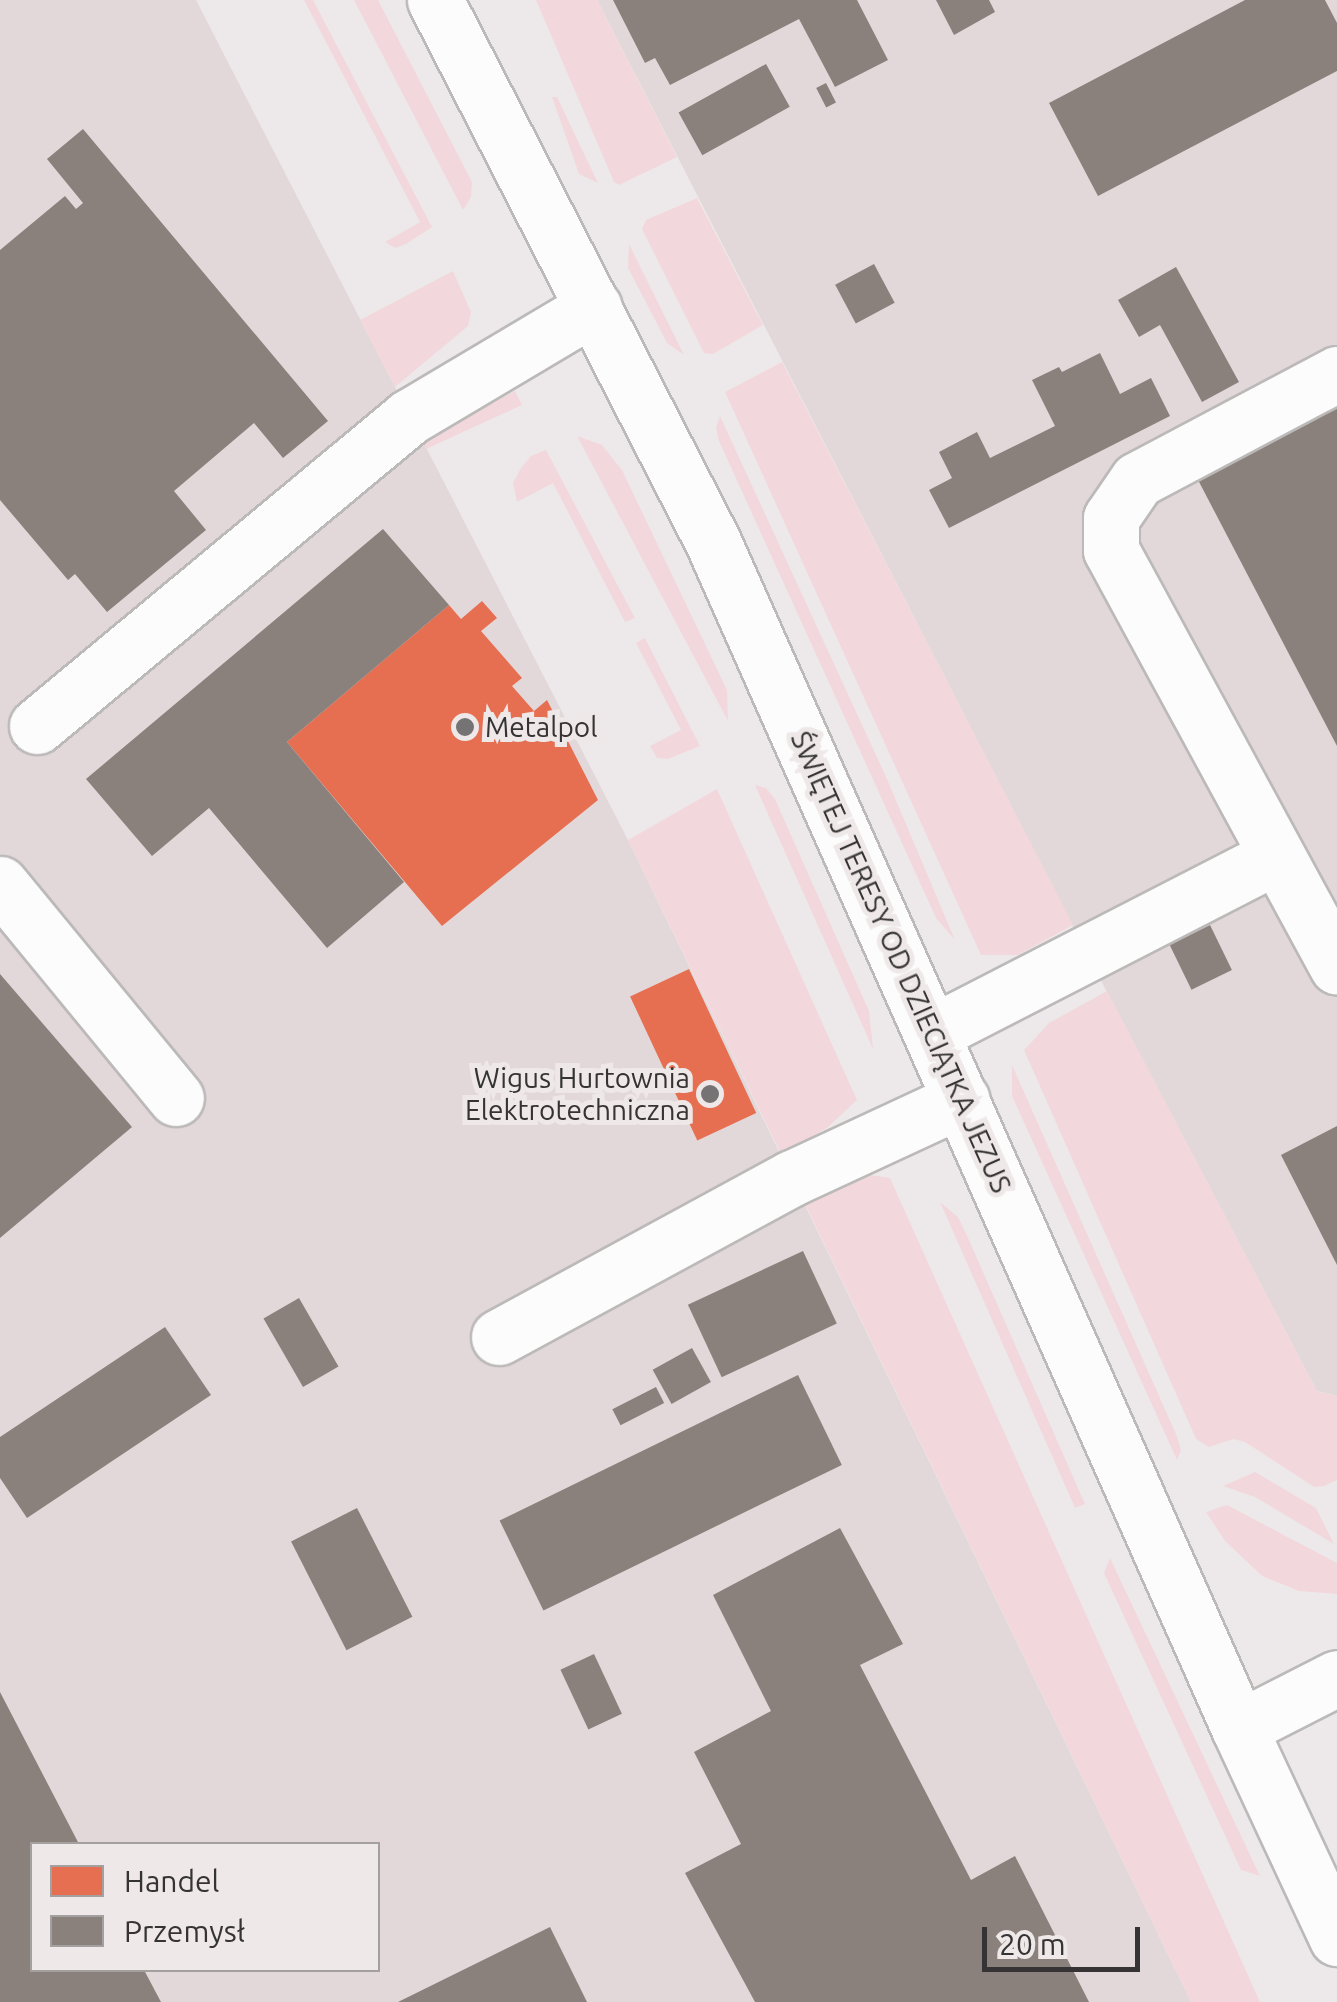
<!DOCTYPE html>
<meta charset="utf-8">
<style>
body{margin:0}
#map{position:relative;width:1337px;height:2002px;overflow:hidden;background:#ede9ea;font-family:Ubuntu,sans-serif}
div>[style]{position:absolute}
[style*='--x']{left:calc(var(--x)*1px);top:calc(var(--y)*1px);width:calc(var(--w)*1px);rotate:calc(var(--a)*1deg)}
.built>*{inset:0;background:#e3d8d9}
.green>*{inset:0;background:#f2d8dc}
.shops>*{inset:0;background:#e76f51;transform-origin:0 0}
.industry>*{inset:0;background:#8a817c;transform-origin:0 0}
.roads{filter:drop-shadow(2px 0 #bcb9b9) drop-shadow(-2px 0 #bcb9b9) drop-shadow(0 2px #bcb9b9) drop-shadow(0 -2px #bcb9b9)}
.minor>*{height:55px;margin:-27.5px;padding:0 27.5px;transform-origin:27.5px;border-radius:27.5px;background:#fcfcfc}
.dots>*{width:28px;height:28px;translate:-50% -50%;box-sizing:border-box;border:5px solid #eee8e9;border-radius:50%}
span{translate:-50% -50%;white-space:nowrap;text-align:center;line-height:1.15;-webkit-text-stroke:10px #eee8e9;paint-order:stroke}
.poi-label{font-size:28px;color:#353333}
.left{translate:0 -50%;text-align:left}
.right{translate:-100% -50%;text-align:right}
.street-label{font-size:28px;color:#353333}
.legend{position:absolute;left:30px;top:1842px;width:350px;height:130px;box-sizing:border-box;background:#eee8e9;border:2px solid #a4a0a0;margin:0;padding:12px 18px;list-style:none;font-size:30px;color:#353333}
.legend li{display:flex;align-items:center;gap:20px;height:50px}
.legend b{width:50px;border:2px solid #a4a0a0}
.scale{position:absolute;left:982px;top:1927px;width:158px;height:45px;box-sizing:border-box;border:5px solid #353333;border-top:0;padding-left:12px;font-size:30px;line-height:35px;white-space:nowrap;color:#353333;-webkit-text-stroke:8px #eee8e9;paint-order:stroke}
</style>
<div id="map">
<div class="built">
<div style="clip-path:polygon(evenodd,0 0,196px 0,628px 840px,1191px 2002px,0 2002px,0 0,32px 1844px,378px 1844px,378px 1970px,32px 1970px,32px 1844px)"></div>
<div style="clip-path:polygon(597px 0,1337px 0,1337px 1396px,1317px 1391px,1088px 956px)"></div>
</div>
<div class="green">
<div style="clip-path:polygon(304px 0,313px 0,432px 227px,406px 244px,395px 248px,385px 242px,420px 222px)"></div>
<div style="clip-path:polygon(354px 0,378px 0,472px 182px,471px 197px,463px 210px)"></div>
<div style="clip-path:polygon(536px 0,597px 0,677px 157px,619px 185px,614px 182px)"></div>
<div style="clip-path:polygon(552px 97px,557px 97px,598px 183px,579px 174px)"></div>
<div style="clip-path:polygon(697px 198px,763px 325px,713px 354px,704px 353px,642px 229px,646px 220px)"></div>
<div style="clip-path:polygon(629px 244px,684px 355px,667px 343px,628px 268px)"></div>
<div style="clip-path:polygon(453px 271px,471px 312px,468px 326px,395px 387px,360px 320px)"></div>
<div style="clip-path:polygon(782px 362px,1073px 925px,1018px 955px,981px 955px,725px 392px)"></div>
<div style="clip-path:polygon(515px 391px,522px 405px,426px 449px,422px 440px)"></div>
<div style="clip-path:polygon(720px 416px,887px 779px,955px 940px,936px 918px,719px 441px,716px 428px)"></div>
<div style="clip-path:polygon(577px 436px,602px 445px,622px 470px,727px 690px,728px 721px)"></div>
<div style="clip-path:polygon(546px 450px,635px 618px,625px 622px,553px 483px,517px 502px,513px 483px,521px 468px,531px 456px)"></div>
<div style="clip-path:polygon(645px 638px,700px 746px,668px 759px,657px 758px,650px 746px,681px 730px,636px 643px)"></div>
<div style="clip-path:polygon(755px 785px,766px 788px,775px 799px,869px 1011px,873px 1049px)"></div>
<div style="clip-path:polygon(717px 789px,857px 1100px,827px 1128px,781px 1154px,628px 840px)"></div>
<div style="clip-path:polygon(1107px 991px,1317px 1391px,1337px 1396px,1337px 1480px,1324px 1486px,1314px 1487px,1245px 1442px,1233px 1439px,1209px 1447px,1196px 1439px,1024px 1050px,1049px 1023px)"></div>
<div style="clip-path:polygon(1012px 1065px,1176px 1434px,1181px 1450px,1177px 1460px,1012px 1096px)"></div>
<div style="clip-path:polygon(870px 1175px,890px 1178px,1260px 2002px,1191px 2002px,803px 1200px)"></div>
<div style="clip-path:polygon(940px 1202px,958px 1217px,969px 1240px,1085px 1504px,1075px 1508px)"></div>
<div style="clip-path:polygon(1255px 1472px,1316px 1508px,1334px 1544px,1255px 1497px,1223px 1486px)"></div>
<div style="clip-path:polygon(1227px 1505px,1337px 1563px,1337px 1594px,1299px 1591px,1262px 1576px,1225px 1541px,1206px 1512px)"></div>
<div style="clip-path:polygon(1110px 1558px,1260px 1876px,1241px 1870px,1104px 1573px)"></div>
</div>
<div class="shops">
<div style="clip-path:polygon(482px 601px,497px 618px,481px 631px,522px 678px,512px 686px,534px 711px,547px 700px,598px 800px,442px 926px,287px 742px,449px 605px,461px 619px)"></div>
<div style="left:689px;top:969px;width:159px;height:65px;rotate:65deg"></div>
</div>
<div class="industry">
<div style="clip-path:polygon(613px 0,857px 0,888px 60px,835px 87px,799px 19px,670px 85px,655px 58px,645px 63px)"></div>
<div style="clip-path:polygon(936px 0,989px 0,995px 12px,954px 35px)"></div>
<div style="clip-path:polygon(1245px 0,1325px 0,1337px 23px,1337px 71px,1098px 196px,1049px 103px)"></div>
<div style="left:766px;top:64px;width:49px;height:100px;rotate:61deg"></div>
<div style="left:826px;top:83px;width:22px;height:11px;rotate:63deg"></div>
<div style="clip-path:polygon(83px 129px,328px 421px,283px 458px,254px 423px,174px 491px,206px 530px,107px 612px,75px 574px,68px 580px,0 500px,0 250px,65px 196px,76px 209px,83px 203px,47px 159px)"></div>
<div style="left:874px;top:264px;width:44px;height:44px;rotate:62deg"></div>
<div style="clip-path:polygon(1176px 267px,1239px 382px,1202px 402px,1160px 325px,1139px 337px,1118px 300px)"></div>
<div style="clip-path:polygon(1100px 353px,1120px 394px,1151px 378px,1170px 416px,949px 528px,929px 490px,952px 478px,939px 452px,977px 432px,990px 458px,1055px 426px,1032px 380px,1059px 367px,1062px 372px)"></div>
<div style="clip-path:polygon(1337px 405px,1337px 746px,1197px 478px)"></div>
<div style="clip-path:polygon(383px 529px,449px 605px,287px 742px,404px 882px,327px 948px,209px 808px,152px 856px,86px 779px)"></div>
<div style="left:1210px;top:925px;width:50px;height:45px;rotate:64deg"></div>
<div style="clip-path:polygon(0 974px,132px 1127px,0 1238px)"></div>
<div style="clip-path:polygon(1337px 1126px,1337px 1265px,1281px 1155px)"></div>
<div style="left:803px;top:1251px;width:80px;height:127px;rotate:65deg"></div>
<div style="left:299px;top:1298px;width:79px;height:41px;rotate:60deg"></div>
<div style="clip-path:polygon(165px 1327px,211px 1395px,27px 1518px,0 1478px,0 1437px)"></div>
<div style="left:692px;top:1348px;width:39px;height:45px;rotate:61deg"></div>
<div style="left:798px;top:1375px;width:100px;height:332px;rotate:64deg"></div>
<div style="left:656px;top:1387px;width:18px;height:49px;rotate:63deg"></div>
<div style="left:357px;top:1508px;width:122px;height:74px;rotate:63deg"></div>
<div style="clip-path:polygon(840px 1528px,903px 1644px,860px 1665px,971px 1880px,1015px 1856px,1089px 2002px,755px 2002px,685px 1873px,741px 1844px,694px 1752px,771px 1711px,713px 1595px)"></div>
<div style="left:594px;top:1654px;width:66px;height:37px;rotate:65deg"></div>
<div style="clip-path:polygon(0 1692px,79px 1844px,32px 1844px,32px 1970px,144px 1970px,161px 2002px,0 2002px)"></div>
<div style="clip-path:polygon(550px 1927px,587px 2002px,398px 2002px)"></div>
</div>
<div class="roads">
<div class="minor">
<div style="--x:435;--y:0;--w:609;--a:62.85"></div>
<div style="--x:713;--y:542;--w:1297;--a:66.08"></div>
<div style="--x:1239;--y:1728;--w:232;--a:65"></div>
<div style="--x:1337;--y:374;--w:226;--a:152.1"></div>
<div style="--x:1137;--y:480;--w:46;--a:124.4"></div>
<div style="--x:1111;--y:518;--w:32;--a:90"></div>
<div style="--x:1111;--y:550;--w:474;--a:61.5"></div>
<div style="--x:37;--y:726;--w:484;--a:-39.7"></div>
<div style="--x:409;--y:417;--w:215;--a:-30.7"></div>
<div style="--x:0;--y:884;--w:277;--a:50.6"></div>
<div style="--x:932;--y:1033;--w:385;--a:-27.2"></div>
<div style="--x:499;--y:1337;--w:333;--a:-28.5"></div>
<div style="--x:792;--y:1178;--w:187;--a:-24.9"></div>
<div style="--x:1239;--y:1728;--w:110;--a:-27"></div>
</div>
</div>
<div class="dots">
<div style="left:465px;top:727px;background:#757373"></div>
<div style="left:710px;top:1094px;background:#757373"></div>
</div>
<div class="poi-label">
<span class="left" style="left:485px;top:727px">Metalpol</span>
<span class="right" style="left:690px;top:1094px">Wigus Hurtownia<br>Elektrotechniczna</span>
</div>
<div class="street-label">
<span style="left:901px;top:962px;rotate:66deg">ŚWIĘTEJ TERESY OD DZIECIĄTKA JEZUS</span>
</div>
<ul class="legend">
<li><b style="height:28px;background:#e76f51"></b>Handel</li>
<li><b style="height:28px;background:#8a817c"></b>Przemysł</li>
</ul>
<div class="scale">20 m</div>
</div>
